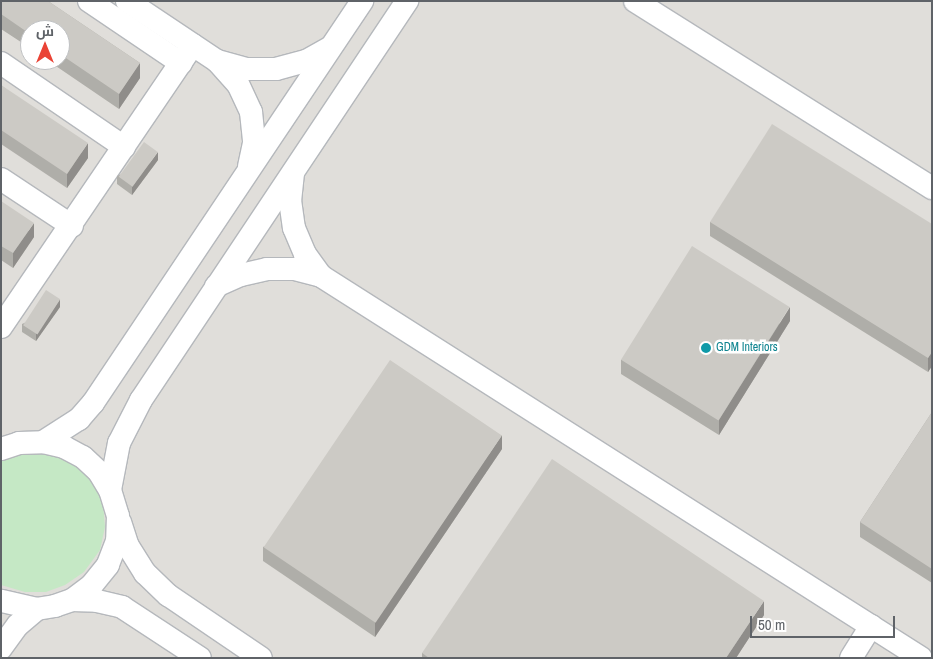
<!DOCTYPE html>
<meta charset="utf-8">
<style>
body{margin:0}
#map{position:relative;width:933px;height:659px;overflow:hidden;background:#f1efe8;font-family:"Archivo Narrow",Cairo,sans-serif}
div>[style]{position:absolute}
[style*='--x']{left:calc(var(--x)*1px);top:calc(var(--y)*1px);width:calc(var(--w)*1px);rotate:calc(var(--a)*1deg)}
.industrial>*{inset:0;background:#e0deda}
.green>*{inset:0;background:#c5e8c5}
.roads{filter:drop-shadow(1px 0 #b5b8bc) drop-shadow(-1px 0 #b5b8bc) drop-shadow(0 1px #b5b8bc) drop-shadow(0 -1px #b5b8bc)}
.minor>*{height:22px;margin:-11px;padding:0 11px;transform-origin:11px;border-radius:11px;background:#fff}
.wall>*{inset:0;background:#afaea9}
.shaded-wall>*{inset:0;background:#8f8d8a}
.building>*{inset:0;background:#cccac5;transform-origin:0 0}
.dots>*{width:14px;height:14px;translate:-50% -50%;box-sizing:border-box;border:2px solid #fff;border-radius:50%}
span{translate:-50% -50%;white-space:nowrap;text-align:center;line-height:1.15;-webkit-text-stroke:5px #fff;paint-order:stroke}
.culture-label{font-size:12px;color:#0d838f}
.left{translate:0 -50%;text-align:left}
.frame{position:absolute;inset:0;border:2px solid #5f6368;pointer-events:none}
.north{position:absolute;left:20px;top:20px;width:50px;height:50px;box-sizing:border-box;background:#fff;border:1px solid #bfc1c3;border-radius:50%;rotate:0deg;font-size:14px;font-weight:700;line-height:20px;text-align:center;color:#5f6368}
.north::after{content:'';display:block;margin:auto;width:18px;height:22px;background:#ea4335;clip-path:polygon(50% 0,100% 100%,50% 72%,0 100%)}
.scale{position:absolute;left:750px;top:616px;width:145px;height:22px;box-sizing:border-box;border:2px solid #5f6368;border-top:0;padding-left:6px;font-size:15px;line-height:18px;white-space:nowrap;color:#5f6368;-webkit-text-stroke:4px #fff;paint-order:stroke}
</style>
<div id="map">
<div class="industrial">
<div style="clip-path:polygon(evenodd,1px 1px,932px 1px,932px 658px,1px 658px,1px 1px,30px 30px,60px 30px,60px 60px,30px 60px,30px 30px)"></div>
</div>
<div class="green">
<div style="clip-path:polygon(17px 451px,53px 452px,73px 461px,93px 479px,103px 502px,105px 527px,100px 550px,84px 572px,65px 585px,46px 592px,25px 592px,1px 585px,1px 458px)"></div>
</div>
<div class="roads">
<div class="minor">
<div style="--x:89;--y:1;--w:111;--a:34"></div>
<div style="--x:127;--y:1;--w:108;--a:33.7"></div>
<div style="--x:217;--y:61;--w:31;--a:48"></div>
<div style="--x:238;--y:84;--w:31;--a:65"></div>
<div style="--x:251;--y:112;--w:31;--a:84"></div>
<div style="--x:254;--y:143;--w:24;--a:102"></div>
<div style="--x:635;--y:1;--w:351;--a:32.2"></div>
<div style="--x:217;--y:61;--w:30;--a:15"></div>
<div style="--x:246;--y:69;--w:30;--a:0"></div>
<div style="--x:276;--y:69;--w:31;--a:-15"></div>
<div style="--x:306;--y:61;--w:26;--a:-29"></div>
<div style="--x:1;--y:63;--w:149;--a:34.3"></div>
<div style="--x:293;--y:173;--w:27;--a:96"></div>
<div style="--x:290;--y:200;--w:28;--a:82"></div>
<div style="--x:294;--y:228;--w:28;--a:67"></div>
<div style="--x:305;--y:254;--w:27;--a:54"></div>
<div style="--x:1;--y:179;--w:85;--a:33.5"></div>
<div style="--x:216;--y:286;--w:27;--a:-24"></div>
<div style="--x:241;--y:275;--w:27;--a:-13"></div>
<div style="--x:267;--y:269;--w:28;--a:0"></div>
<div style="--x:295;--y:269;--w:27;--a:15"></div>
<div style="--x:321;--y:276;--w:711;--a:32.48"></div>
<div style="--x:1;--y:327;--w:341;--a:-55.8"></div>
<div style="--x:43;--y:442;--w:43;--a:-32.6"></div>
<div style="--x:79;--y:419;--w:21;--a:-49"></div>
<div style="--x:93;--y:403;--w:484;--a:-56.2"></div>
<div style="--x:1;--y:449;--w:19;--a:-18"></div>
<div style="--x:19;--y:443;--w:24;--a:-2"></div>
<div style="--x:43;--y:442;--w:22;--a:13"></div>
<div style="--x:64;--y:447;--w:21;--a:28"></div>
<div style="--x:83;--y:457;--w:22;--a:43"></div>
<div style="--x:99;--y:472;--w:21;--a:59"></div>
<div style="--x:110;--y:490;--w:27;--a:73"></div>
<div style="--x:118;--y:516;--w:25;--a:92"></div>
<div style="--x:117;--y:541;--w:26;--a:111"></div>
<div style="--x:108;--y:565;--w:26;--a:129"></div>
<div style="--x:92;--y:585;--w:25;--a:143"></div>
<div style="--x:72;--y:600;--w:18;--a:161"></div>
<div style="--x:55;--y:606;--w:18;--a:171"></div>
<div style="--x:37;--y:609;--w:37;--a:-167"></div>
<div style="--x:110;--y:490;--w:48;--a:-79.2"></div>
<div style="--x:119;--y:443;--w:48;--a:-62.9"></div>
<div style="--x:141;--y:400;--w:480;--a:-56.3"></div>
<div style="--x:120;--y:522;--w:25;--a:72"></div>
<div style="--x:128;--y:546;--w:32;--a:58"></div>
<div style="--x:145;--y:573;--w:32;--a:44"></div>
<div style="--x:168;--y:595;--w:112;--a:34.1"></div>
<div style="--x:72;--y:600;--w:25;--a:2"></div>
<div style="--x:97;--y:601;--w:26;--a:13"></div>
<div style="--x:122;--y:607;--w:93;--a:33.2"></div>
<div style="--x:1;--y:648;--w:29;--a:-54"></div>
<div style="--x:18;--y:625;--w:25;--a:-40"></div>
<div style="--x:851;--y:658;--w:38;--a:-58"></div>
</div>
</div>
<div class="wall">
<div style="clip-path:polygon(1px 1px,48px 1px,140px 63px,140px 78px,119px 109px,47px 60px,60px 60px,60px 30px,30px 30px,30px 48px,1px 29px)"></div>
<div style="clip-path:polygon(1px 85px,88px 158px,67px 188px,1px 144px)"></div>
<div style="clip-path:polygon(158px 160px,132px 195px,117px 184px,117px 176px)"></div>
<div style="clip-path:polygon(1px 201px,34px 237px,13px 268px,1px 260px)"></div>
<div style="clip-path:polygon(710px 222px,932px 224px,932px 366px,928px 372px,710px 236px)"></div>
<div style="clip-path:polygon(60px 307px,36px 341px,22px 332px,22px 324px)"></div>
<div style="clip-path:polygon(790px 321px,719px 435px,621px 374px,621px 360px)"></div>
<div style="clip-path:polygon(932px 412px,932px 583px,860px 537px,860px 522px)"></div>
<div style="clip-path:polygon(502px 449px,375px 637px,263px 561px,263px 547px)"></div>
<div style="clip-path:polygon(764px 615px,736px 658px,422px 658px,422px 653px)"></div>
</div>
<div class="shaded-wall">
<div style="clip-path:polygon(140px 63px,140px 78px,119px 109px,119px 94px)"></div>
<div style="clip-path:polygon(88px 143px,88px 158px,67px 188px,67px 174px)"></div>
<div style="clip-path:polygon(158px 152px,158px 160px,132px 195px,132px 187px)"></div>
<div style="clip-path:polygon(34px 223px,34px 237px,13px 268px,13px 253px)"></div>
<div style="clip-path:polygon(60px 299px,60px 307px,36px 341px,36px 334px)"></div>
<div style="clip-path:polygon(790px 307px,790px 321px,719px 435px,719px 420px)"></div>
<div style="clip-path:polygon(932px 352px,932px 366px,928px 372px,928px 358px)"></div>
<div style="clip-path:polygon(502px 435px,502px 449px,375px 637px,375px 622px)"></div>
<div style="clip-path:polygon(764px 601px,764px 615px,736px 658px,726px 658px)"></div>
</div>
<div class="building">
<div style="clip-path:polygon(1px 1px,48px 1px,140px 63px,119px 94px,60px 54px,60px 30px,30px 30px,30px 34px,1px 14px)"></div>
<div style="clip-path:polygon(1px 85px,88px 143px,67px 174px,1px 130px)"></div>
<div style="clip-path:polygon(772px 124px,932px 224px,932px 352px,928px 358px,710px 222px)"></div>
<div style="left:144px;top:142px;width:17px;height:43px;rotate:36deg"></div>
<div style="clip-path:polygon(1px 201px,34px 223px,13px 253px,1px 246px)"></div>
<div style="left:692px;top:246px;width:115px;height:134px;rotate:32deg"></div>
<div style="left:46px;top:290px;width:17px;height:42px;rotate:33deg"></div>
<div style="left:390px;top:360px;width:135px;height:226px;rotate:34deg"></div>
<div style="clip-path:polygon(932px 412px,932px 569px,860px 522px)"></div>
<div style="clip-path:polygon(552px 459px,764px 601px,726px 658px,429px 658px,422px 653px)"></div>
</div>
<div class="dots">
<div style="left:706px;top:348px;background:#0f9aa8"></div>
</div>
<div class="culture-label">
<span class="left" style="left:716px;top:348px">GDM Interiors</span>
</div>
<div class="frame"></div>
<div class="north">ش</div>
<div class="scale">50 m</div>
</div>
